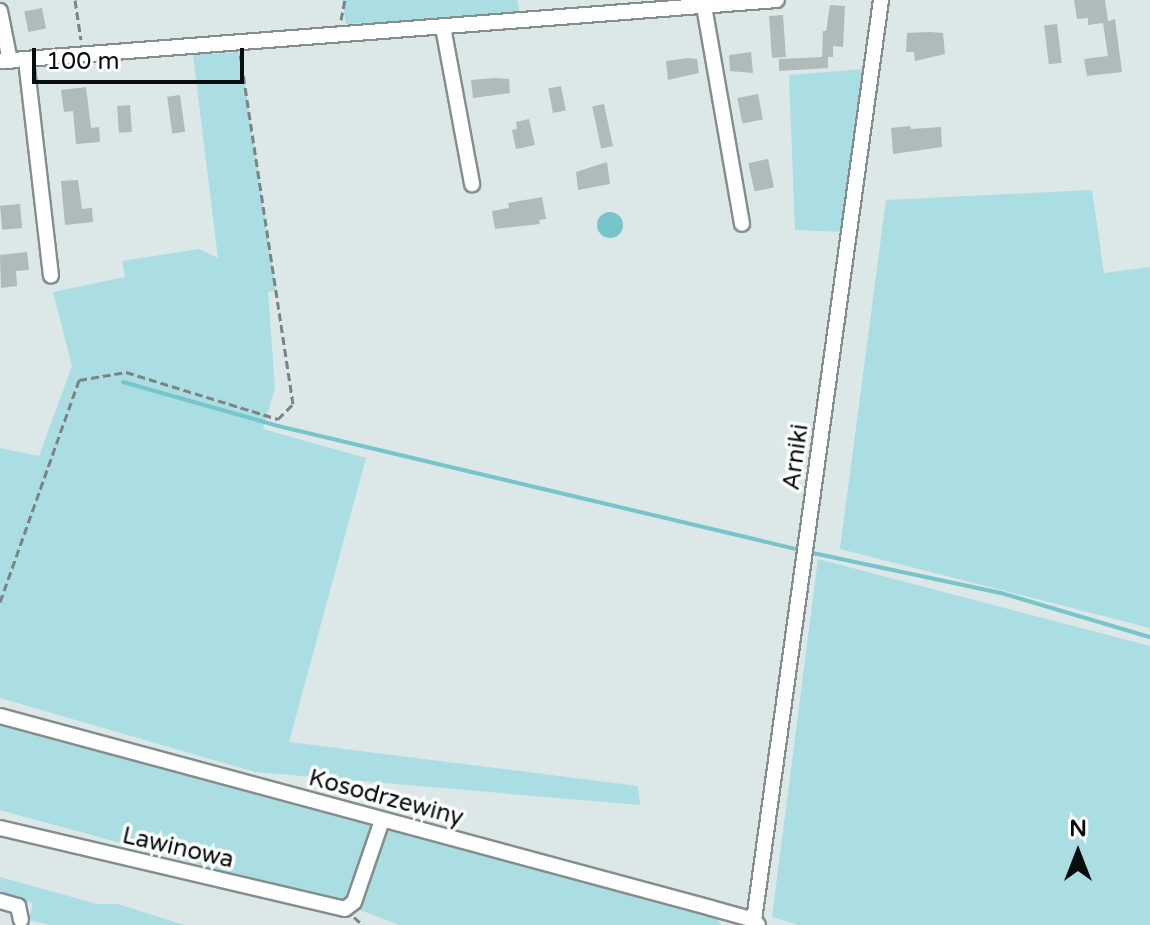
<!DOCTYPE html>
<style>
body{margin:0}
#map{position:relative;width:1150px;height:925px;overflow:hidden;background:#dce7e8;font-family:"Varela Round",sans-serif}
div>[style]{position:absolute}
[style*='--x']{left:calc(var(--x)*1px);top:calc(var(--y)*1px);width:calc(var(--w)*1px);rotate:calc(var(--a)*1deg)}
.green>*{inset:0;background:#aadee3}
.water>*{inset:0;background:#77c4cb}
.round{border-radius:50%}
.stream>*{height:4px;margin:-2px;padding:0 2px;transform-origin:2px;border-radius:2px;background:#77c4cb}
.building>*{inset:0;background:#afbaba;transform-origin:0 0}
.path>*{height:3px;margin-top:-1.5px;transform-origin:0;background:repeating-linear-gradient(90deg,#7b8383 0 8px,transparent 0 12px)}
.roads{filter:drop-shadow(2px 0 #848e8e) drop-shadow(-2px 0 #848e8e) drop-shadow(0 2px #848e8e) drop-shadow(0 -2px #848e8e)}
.minor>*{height:14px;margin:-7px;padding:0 7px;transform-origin:7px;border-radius:7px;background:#fff}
span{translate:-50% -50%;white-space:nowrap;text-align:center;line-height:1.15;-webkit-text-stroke:7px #fff;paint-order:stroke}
.street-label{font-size:24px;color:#090d0d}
.north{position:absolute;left:1038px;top:813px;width:80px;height:80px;-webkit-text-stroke:6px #fff;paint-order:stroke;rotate:0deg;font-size:22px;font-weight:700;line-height:32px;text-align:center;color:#090d0d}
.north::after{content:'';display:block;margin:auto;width:28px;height:36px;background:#090d0d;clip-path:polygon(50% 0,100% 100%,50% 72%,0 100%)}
.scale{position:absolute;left:32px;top:48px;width:212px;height:36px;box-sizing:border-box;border:4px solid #090d0d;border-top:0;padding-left:10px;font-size:24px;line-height:28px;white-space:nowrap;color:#090d0d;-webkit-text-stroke:6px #fff;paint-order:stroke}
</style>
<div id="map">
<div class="green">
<div style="clip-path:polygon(342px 0,517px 0,520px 14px,346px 24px)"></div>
<div style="clip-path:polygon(240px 52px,276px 290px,268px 292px,275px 388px,263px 429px,366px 458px,289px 742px,638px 786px,640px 805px,255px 772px,0 698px,0 448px,39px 456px,72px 366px,53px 292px,125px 277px,122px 261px,199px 249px,218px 258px,193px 55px)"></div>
<div style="clip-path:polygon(864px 69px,844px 232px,795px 230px,789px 75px)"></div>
<div style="clip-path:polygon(1092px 190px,1104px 273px,1150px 267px,1150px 628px,840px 549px,886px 200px)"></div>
<div style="clip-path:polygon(818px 559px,1150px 646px,1150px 925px,799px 925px,772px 917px)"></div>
<div style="clip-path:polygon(0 716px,711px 908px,721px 925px,399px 925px,347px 905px,0 810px)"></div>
<div style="clip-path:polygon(0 877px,97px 904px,118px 904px,184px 925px,50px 925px,29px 920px,33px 903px,0 895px)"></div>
</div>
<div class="water">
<div class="round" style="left:597px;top:212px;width:26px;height:26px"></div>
</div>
<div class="stream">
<div style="--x:123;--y:382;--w:161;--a:15.8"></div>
<div style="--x:278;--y:426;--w:537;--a:13.36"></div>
<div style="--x:808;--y:552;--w:197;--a:12"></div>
<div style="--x:1001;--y:593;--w:155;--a:16.5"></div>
</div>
<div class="building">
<div style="clip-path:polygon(1074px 0,1105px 0,1108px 21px,1115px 19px,1122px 72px,1087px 76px,1084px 59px,1108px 56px,1103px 23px,1088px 25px,1088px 18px,1077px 19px)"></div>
<div style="clip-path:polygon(830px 5px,845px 6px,843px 47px,833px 46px,833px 57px,828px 57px,828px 68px,779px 71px,779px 59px,822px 57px,823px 31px,826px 31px)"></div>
<div style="left:42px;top:8px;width:21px;height:18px;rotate:79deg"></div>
<div style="left:783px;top:15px;width:42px;height:14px;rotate:86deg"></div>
<div style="left:1057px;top:24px;width:39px;height:13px;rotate:83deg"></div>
<div style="clip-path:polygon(930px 32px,943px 33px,945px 54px,915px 61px,914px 52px,906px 52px,907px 33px)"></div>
<div style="clip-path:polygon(751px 52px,753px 73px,730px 71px,729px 55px)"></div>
<div style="clip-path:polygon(688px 58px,697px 59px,699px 73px,668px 80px,666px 61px)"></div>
<div style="clip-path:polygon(495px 78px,509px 79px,510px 93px,473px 98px,471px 80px)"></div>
<div style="left:561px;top:86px;width:25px;height:13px;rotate:79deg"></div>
<div style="clip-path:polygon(86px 87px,91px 128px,99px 127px,100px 142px,76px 144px,73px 111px,64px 112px,61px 90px)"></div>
<div style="left:758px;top:94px;width:26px;height:21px;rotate:79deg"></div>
<div style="left:180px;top:95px;width:37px;height:13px;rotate:82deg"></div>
<div style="left:604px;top:104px;width:43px;height:12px;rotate:78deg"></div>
<div style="left:130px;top:105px;width:27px;height:13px;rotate:86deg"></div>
<div style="clip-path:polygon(529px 119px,535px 145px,516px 149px,512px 130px,517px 129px,516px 122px)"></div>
<div style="clip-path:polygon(910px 126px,911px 129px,941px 127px,942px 147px,893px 154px,891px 128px)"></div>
<div style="left:768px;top:159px;width:29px;height:20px;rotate:78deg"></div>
<div style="clip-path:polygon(607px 162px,610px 184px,578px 190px,576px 172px)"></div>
<div style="clip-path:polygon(78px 180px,82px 209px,92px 208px,93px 222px,65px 225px,61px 181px)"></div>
<div style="clip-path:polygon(542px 197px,546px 219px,539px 220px,540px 224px,495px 229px,492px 211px,509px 208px,508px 203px)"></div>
<div style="left:20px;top:204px;width:24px;height:20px;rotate:85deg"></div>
<div style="clip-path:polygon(27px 252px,29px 270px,16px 271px,17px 286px,1px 288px,0 255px)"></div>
</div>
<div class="path">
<div style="--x:75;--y:0;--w:40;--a:81.5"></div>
<div style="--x:341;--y:20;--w:20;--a:-79"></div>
<div style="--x:0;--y:602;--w:236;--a:-70.4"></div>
<div style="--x:79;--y:380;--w:48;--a:-9.7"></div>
<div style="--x:126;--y:372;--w:159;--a:17.2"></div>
<div style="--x:278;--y:419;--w:21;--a:-45"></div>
<div style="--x:293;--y:404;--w:353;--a:-98.6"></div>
<div style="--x:354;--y:917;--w:12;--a:42"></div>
</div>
<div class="roads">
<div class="minor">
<div style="--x:704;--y:6;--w:221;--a:80.1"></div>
<div style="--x:0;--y:11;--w:51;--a:78.7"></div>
<div style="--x:443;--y:27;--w:160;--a:79.5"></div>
<div style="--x:26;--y:60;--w:217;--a:83.4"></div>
<div style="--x:0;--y:61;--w:779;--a:-4.49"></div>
<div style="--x:0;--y:716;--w:736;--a:15.11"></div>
<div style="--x:711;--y:908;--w:45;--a:15.6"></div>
<div style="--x:754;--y:920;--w:6;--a:51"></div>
<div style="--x:0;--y:828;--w:354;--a:13.2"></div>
<div style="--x:345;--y:909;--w:11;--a:-38"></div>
<div style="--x:354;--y:902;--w:87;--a:-71.1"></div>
<div style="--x:0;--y:901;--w:19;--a:16"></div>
<div style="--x:18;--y:906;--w:14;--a:78"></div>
<div style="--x:754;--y:920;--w:929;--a:-82.14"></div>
</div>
</div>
<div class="street-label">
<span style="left:796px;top:457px;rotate:-82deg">Arniki</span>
<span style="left:386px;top:798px;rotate:15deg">Kosodrzewiny</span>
<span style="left:178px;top:848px;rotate:13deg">Lawinowa</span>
</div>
<div class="north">N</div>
<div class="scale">100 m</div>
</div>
